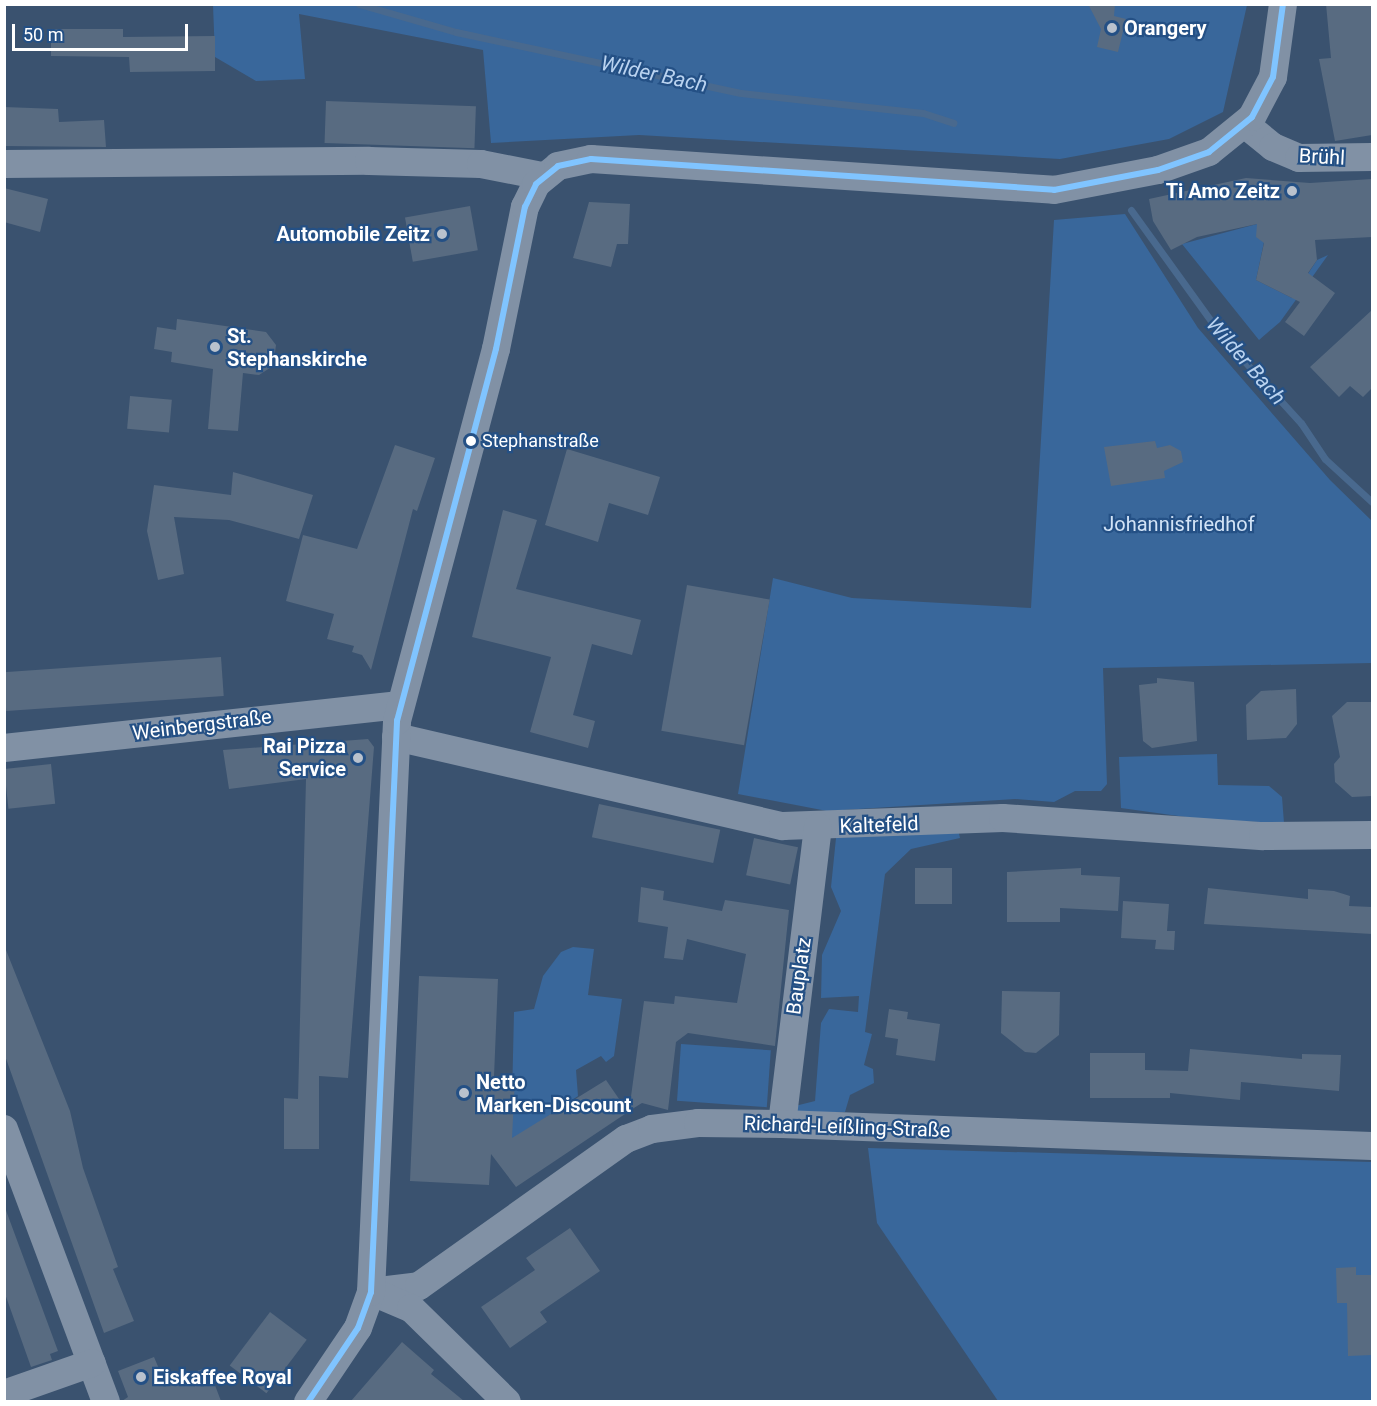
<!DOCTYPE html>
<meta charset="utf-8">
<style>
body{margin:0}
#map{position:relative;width:1377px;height:1406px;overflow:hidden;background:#3a526f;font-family:Roboto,sans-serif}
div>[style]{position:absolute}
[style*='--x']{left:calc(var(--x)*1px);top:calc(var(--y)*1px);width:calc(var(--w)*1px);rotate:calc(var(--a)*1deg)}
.green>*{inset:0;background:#39679b;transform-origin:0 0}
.stream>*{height:7px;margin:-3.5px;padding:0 3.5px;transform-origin:3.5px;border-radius:3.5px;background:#49698e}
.building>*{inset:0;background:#586b81;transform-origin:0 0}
.minor>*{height:28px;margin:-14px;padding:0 14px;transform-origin:14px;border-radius:14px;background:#8191a5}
.bus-1>*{height:6px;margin:-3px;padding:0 3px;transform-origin:3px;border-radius:3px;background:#80c4ff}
.dots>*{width:16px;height:16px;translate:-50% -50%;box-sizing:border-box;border:3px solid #245085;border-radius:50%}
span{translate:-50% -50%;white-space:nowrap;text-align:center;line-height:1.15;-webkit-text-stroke:4.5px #245085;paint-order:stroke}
.bus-label{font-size:18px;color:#fff}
.left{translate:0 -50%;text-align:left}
.poi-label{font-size:20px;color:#fff;font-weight:700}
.right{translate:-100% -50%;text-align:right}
.street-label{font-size:20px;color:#fff}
.park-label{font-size:20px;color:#d2e3f6}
.water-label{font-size:21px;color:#bad3f0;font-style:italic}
.frame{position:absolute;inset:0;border:6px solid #fff;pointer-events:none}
.scale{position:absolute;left:12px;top:24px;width:176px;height:27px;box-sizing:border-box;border:3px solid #fff;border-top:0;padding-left:8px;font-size:18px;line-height:21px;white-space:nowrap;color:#fff;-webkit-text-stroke:4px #245085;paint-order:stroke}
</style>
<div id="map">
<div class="green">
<div style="clip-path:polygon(213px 5px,1247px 5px,1223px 112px,1169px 139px,1060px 159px,639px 135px,491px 143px,483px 50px,299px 14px,305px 79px,256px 81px,215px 57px)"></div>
<div style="clip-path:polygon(1125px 214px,1198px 328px,1330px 480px,1372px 521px,1372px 663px,1103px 668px,1107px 784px,1101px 791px,1075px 791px,1054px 802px,1015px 799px,827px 811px,738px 794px,773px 578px,852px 598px,1031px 608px,1054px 220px)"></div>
<div style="clip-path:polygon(1257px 224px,1264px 242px,1256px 280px,1292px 298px,1317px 260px,1328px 255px,1280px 322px,1259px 340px,1182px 244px)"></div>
<div style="clip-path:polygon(1217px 754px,1218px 785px,1269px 786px,1282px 797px,1284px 823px,1207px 820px,1121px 808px,1119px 757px)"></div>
<div style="clip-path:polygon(958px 829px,960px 838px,911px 849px,885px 874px,865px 1032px,872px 1034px,864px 1065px,873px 1069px,874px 1083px,850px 1095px,845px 1112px,793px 1113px,791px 1107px,815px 1101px,821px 1023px,829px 1009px,858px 1012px,859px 996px,821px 998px,822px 955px,841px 911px,831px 887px,836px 838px)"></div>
<div style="clip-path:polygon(573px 947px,594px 949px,588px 995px,622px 999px,614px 1056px,606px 1062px,601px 1056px,576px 1070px,578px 1096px,511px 1141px,514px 1012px,534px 1009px,543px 976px,561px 952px)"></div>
<div style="left:681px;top:1044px;width:90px;height:57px;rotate:4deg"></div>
<div style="clip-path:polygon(868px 1148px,1372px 1162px,1372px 1401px,998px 1401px,877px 1223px)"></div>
</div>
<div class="stream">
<div style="--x:359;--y:4;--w:101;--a:16.1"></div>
<div style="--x:456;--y:32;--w:291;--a:12.1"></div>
<div style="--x:741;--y:93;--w:183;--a:6.3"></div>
<div style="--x:923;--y:113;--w:32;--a:18"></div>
<div style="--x:1131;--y:210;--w:159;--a:54.2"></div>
<div style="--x:1224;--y:339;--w:114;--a:47.5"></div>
<div style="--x:1301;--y:423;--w:43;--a:56.3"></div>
<div style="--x:1325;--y:459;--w:64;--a:42.5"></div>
</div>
<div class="building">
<div style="clip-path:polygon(1088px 4px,1115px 4px,1114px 16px,1126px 19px,1118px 52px,1097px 47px,1101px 29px)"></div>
<div style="clip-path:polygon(1326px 4px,1372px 4px,1372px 135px,1335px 141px,1319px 59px,1331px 58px)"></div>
<div style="clip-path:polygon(51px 29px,123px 29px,123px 37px,215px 36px,215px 71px,130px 72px,129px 57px,51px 56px)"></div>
<div style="left:326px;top:101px;width:150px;height:42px;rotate:2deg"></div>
<div style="clip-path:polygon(4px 107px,58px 109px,59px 122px,104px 120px,106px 147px,4px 146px)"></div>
<div style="clip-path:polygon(1246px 178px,1310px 183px,1372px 179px,1372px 237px,1315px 240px,1317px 260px,1308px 273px,1335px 293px,1304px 336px,1285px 322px,1300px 302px,1256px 280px,1264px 243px,1256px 237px,1257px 224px,1197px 237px,1171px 250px,1153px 221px,1149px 199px)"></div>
<div style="clip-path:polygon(4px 188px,48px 199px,40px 232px,4px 222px)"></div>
<div style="clip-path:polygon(589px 202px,630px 204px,628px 244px,617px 244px,611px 267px,573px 258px)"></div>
<div style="left:470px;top:206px;width:45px;height:66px;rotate:80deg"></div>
<div style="clip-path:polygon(1372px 310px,1372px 388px,1363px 397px,1350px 386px,1339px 397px,1310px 367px)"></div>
<div style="clip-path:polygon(177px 319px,266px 332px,276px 345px,273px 366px,259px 375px,243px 373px,238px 431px,208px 429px,213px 369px,171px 362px,172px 352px,154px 349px,157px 327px,176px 330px)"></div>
<div style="left:130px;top:396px;width:42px;height:33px;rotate:5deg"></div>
<div style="clip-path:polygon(1155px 441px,1157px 448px,1170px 445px,1181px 451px,1183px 462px,1164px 471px,1165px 478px,1111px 486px,1104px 447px)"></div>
<div style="clip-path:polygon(395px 445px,435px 458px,417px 511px,413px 509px,371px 670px,362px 655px,352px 652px,354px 646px,327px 639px,334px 614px,286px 601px,303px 535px,357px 549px)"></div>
<div style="clip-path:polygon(567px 449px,660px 477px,648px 515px,609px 503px,598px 542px,545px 525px)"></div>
<div style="clip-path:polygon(233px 472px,313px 495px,299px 539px,229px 520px,174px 517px,184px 574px,158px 580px,147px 531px,154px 485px,231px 495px)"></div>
<div style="clip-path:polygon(503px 510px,537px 520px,516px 589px,641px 620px,632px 655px,592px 644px,573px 715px,595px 721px,588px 748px,530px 732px,551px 657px,472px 637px)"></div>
<div style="left:687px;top:585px;width:84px;height:148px;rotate:10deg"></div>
<div style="left:221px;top:657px;width:39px;height:218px;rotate:86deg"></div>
<div style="clip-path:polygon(1157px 678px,1194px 682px,1197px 741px,1152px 748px,1143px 741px,1139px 685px,1157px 683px)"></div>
<div style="clip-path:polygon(1296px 689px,1297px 724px,1286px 738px,1247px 740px,1246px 705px,1261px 691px)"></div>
<div style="clip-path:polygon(1347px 702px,1372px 702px,1372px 796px,1352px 797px,1335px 782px,1334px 764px,1340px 757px,1332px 716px)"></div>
<div style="clip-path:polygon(368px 739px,374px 747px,348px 1078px,319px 1076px,319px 1149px,284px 1149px,284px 1098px,298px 1099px,306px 779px,229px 789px,223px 750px)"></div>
<div style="left:51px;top:764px;width:40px;height:47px;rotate:84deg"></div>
<div style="left:599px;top:804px;width:124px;height:34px;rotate:12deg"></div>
<div style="left:754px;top:838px;width:45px;height:38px;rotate:12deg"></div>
<div style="left:915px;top:868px;width:37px;height:36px"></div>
<div style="clip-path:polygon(1081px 868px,1081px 875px,1120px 877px,1118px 911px,1060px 908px,1060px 922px,1007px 922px,1007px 872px)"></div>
<div style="clip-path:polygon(641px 887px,664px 891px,663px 900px,722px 911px,725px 900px,789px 910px,775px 1046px,688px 1033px,676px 1042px,668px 1110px,642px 1103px,629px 1111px,644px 1001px,674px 1004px,675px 996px,737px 1003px,746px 954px,687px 939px,683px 960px,664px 958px,668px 927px,638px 922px)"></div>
<div style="clip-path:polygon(1208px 888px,1308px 899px,1308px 889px,1334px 891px,1350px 896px,1349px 906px,1372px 907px,1372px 934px,1204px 924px)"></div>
<div style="clip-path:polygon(1123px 901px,1169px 904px,1167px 931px,1175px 931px,1174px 950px,1155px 949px,1156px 940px,1121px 938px)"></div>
<div style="clip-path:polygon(4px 945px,70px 1111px,83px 1168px,118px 1267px,113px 1269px,134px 1321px,104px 1333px,4px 1053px)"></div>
<div style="clip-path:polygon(419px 976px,498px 979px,494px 1077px,515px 1078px,512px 1138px,606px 1080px,628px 1112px,516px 1187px,491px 1154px,489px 1185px,410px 1181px)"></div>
<div style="clip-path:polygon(1002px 991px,1060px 992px,1059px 1035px,1036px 1053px,1025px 1052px,1001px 1033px)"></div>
<div style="clip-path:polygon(889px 1009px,908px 1012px,907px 1019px,940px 1024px,935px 1061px,896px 1055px,898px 1039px,885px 1037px)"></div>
<div style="clip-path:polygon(1190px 1049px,1302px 1059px,1302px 1054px,1341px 1055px,1339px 1091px,1241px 1082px,1240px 1100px,1170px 1093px,1170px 1098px,1090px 1098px,1090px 1053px,1145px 1053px,1145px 1070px,1188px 1071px)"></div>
<div style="clip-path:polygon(4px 1205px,58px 1351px,50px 1354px,52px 1360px,31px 1367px,4px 1291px)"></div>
<div style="clip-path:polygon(570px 1228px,600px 1271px,540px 1312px,547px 1322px,510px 1348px,481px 1307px,535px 1270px,526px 1258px)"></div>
<div style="clip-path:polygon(1356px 1267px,1356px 1275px,1372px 1275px,1372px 1355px,1348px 1356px,1347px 1303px,1337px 1303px,1336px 1268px)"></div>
<div style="left:270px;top:1312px;width:46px;height:67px;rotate:37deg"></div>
<div style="clip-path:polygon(402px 1342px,434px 1370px,431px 1374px,464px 1401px,351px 1401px)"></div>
<div style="clip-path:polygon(154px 1357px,165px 1383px,208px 1367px,221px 1401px,122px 1401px,128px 1397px,118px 1371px)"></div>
</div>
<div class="minor">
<div style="--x:1246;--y:125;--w:35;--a:39"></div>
<div style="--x:1273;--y:147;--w:28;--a:23"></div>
<div style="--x:1299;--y:158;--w:73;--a:-0.8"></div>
<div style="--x:4;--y:164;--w:365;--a:-0.5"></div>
<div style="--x:369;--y:161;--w:112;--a:1.5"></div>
<div style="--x:481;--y:164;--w:62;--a:11.1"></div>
<div style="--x:396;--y:737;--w:397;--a:13"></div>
<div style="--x:783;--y:826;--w:220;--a:-2.1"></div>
<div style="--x:1003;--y:818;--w:261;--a:4"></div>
<div style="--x:1263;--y:836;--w:109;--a:-0.5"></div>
<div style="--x:4;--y:748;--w:398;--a:-6.2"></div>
<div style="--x:782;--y:1124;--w:299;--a:-83.1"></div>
<div style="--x:4;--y:1129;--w:291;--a:69.5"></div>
<div style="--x:371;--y:1292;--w:48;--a:-7.1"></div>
<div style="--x:419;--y:1286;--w:254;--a:-35.4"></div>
<div style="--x:626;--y:1139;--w:28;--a:-21"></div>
<div style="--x:652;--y:1129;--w:46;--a:-7.4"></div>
<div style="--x:698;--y:1123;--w:84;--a:0.7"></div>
<div style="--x:782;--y:1124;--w:590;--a:2.14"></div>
<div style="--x:375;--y:1293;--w:39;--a:23"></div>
<div style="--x:411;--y:1308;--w:134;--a:44.4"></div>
<div style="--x:4;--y:1394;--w:93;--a:-19.4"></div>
<div style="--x:308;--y:1402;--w:89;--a:-56"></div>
<div style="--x:358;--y:1328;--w:38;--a:-70"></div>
<div style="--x:371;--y:1292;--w:572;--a:-87.39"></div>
<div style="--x:397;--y:721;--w:385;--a:-75.1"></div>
<div style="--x:496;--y:349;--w:145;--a:-78.5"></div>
<div style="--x:525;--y:207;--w:25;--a:-64"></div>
<div style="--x:536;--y:184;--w:28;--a:-39"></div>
<div style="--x:558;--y:166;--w:34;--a:-12"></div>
<div style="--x:591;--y:159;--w:464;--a:3.8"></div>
<div style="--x:1054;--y:190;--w:106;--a:-10.9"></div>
<div style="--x:1158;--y:170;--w:54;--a:-19.4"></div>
<div style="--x:1209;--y:152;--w:55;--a:-39.1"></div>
<div style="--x:1252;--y:117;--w:45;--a:-62.3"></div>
<div style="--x:1273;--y:77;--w:74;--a:-82.2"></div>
</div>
<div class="bus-1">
<div style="--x:308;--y:1402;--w:89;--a:-56"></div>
<div style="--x:358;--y:1328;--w:38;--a:-70"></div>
<div style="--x:371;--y:1292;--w:572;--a:-87.39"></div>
<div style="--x:397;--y:721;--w:385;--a:-75.1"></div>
<div style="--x:496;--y:349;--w:145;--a:-78.5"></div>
<div style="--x:525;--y:207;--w:25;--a:-64"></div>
<div style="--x:536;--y:184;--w:28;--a:-39"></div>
<div style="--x:558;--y:166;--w:34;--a:-12"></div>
<div style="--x:591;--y:159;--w:464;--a:3.8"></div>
<div style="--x:1054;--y:190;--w:106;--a:-10.9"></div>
<div style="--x:1158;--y:170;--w:54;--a:-19.4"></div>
<div style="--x:1209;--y:152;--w:55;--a:-39.1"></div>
<div style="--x:1252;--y:117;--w:45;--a:-62.3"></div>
<div style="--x:1273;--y:77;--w:74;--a:-82.2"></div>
</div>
<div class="dots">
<div style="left:1112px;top:28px;background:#bac2cd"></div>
<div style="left:1292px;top:191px;background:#bac2cd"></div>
<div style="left:442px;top:234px;background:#bac2cd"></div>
<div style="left:215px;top:347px;background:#bac2cd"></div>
<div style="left:471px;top:441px;background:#fff"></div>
<div style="left:358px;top:758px;background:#bac2cd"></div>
<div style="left:464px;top:1093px;background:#bac2cd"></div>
<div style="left:141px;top:1377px;background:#bac2cd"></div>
</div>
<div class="bus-label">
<span class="left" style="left:482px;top:441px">Stephanstraße</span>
</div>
<div class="poi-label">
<span class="left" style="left:1124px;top:28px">Orangery</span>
<span class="right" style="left:1280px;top:191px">Ti Amo Zeitz</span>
<span class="right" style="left:430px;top:234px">Automobile Zeitz</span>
<span class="left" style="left:227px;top:348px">St.<br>Stephanskirche</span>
<span class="right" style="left:346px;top:758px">Rai Pizza<br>Service</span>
<span class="left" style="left:476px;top:1094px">Netto<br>Marken-Discount</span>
<span class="left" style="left:153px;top:1377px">Eiskaffee Royal</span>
</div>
<div class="street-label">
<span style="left:1322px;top:157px;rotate:3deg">Brühl</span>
<span style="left:202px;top:725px;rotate:-7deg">Weinbergstraße</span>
<span style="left:879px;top:825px;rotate:-2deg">Kaltefeld</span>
<span style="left:799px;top:976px;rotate:-82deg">Bauplatz</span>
<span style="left:847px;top:1127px;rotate:2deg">Richard-Leißling-Straße</span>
</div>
<div class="park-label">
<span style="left:1179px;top:524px">Johannisfriedhof</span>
</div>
<div class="water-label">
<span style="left:654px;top:74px;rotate:12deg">Wilder Bach</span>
<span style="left:1246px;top:361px;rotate:49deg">Wilder Bach</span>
</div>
<div class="frame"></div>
<div class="scale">50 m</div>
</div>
